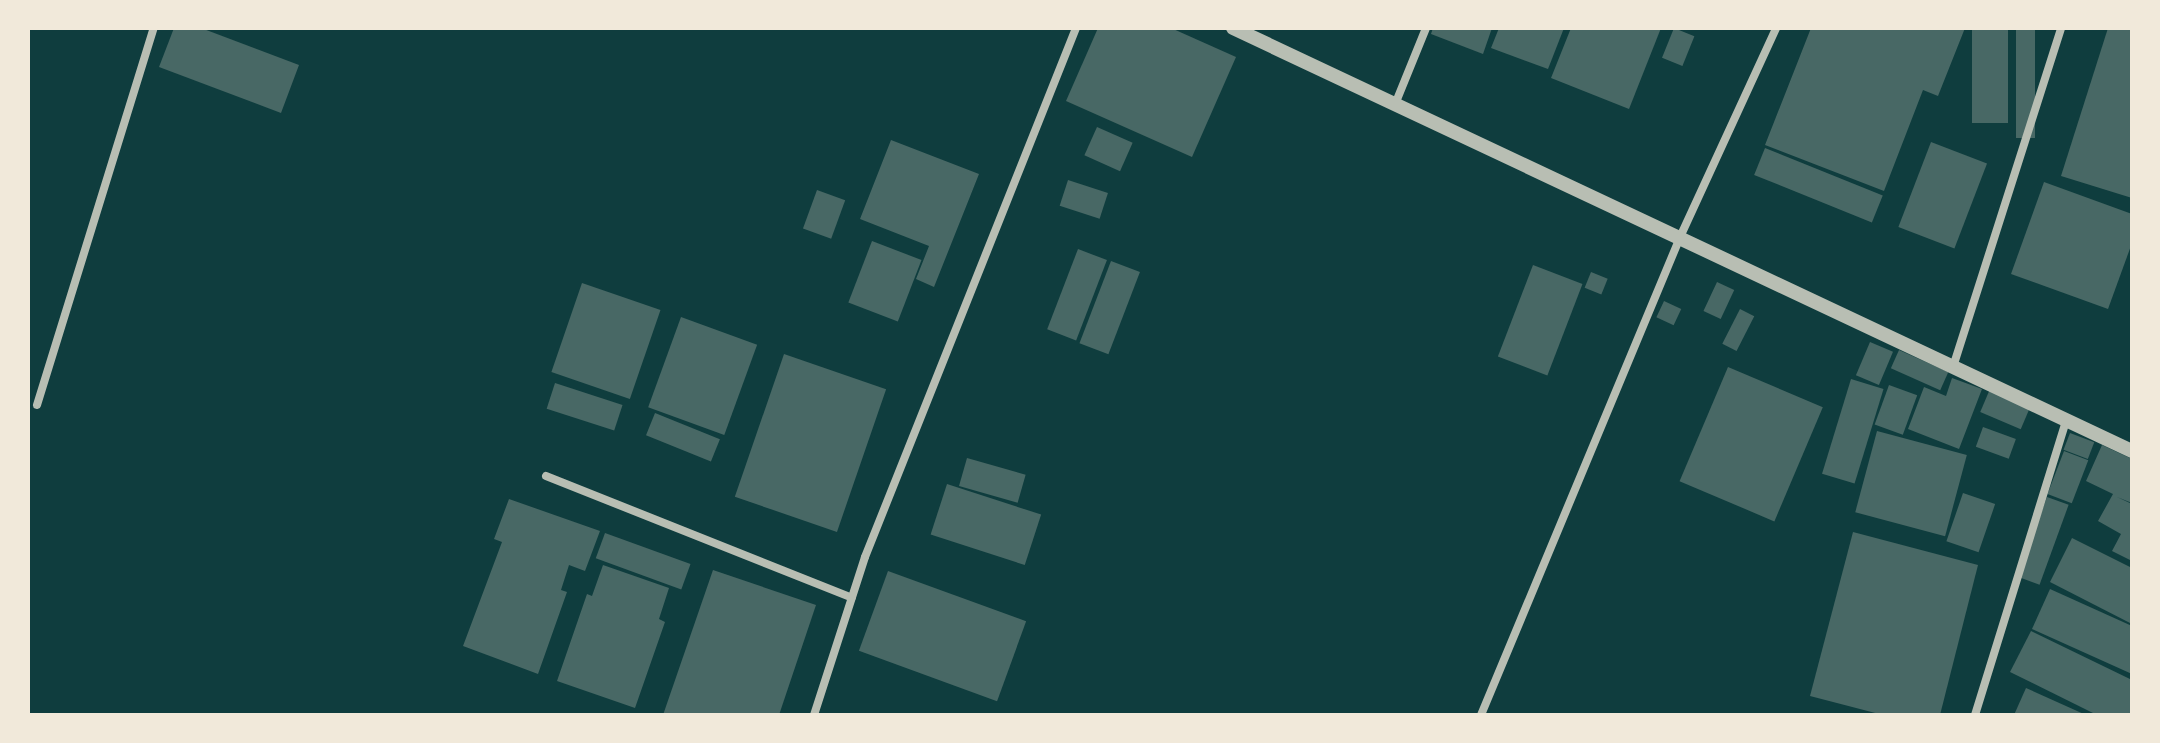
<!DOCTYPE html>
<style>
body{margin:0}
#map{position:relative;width:2160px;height:743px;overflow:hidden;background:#0f3d3e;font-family:Lora,serif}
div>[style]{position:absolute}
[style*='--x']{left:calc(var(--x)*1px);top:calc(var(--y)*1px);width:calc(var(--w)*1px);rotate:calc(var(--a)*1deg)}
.building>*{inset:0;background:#486865;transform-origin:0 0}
.minor>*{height:8px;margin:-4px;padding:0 4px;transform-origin:4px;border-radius:4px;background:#b8beb3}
.tertiary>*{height:14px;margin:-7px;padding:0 7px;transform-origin:7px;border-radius:7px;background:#b8beb3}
span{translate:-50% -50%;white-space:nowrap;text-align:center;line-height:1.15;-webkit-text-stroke:8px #f1e9da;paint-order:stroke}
.frame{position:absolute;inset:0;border:30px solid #f1e9da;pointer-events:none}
</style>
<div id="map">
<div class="building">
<div style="clip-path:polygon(174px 28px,201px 28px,299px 65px,281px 113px,159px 67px)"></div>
<div style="clip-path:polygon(1098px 28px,1171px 28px,1236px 57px,1192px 157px,1066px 101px)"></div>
<div style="clip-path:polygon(1433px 28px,1492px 28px,1483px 54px,1431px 34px)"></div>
<div style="clip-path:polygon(1499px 28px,1564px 28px,1548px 69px,1491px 48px)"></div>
<div style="clip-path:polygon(1571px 28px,1661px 28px,1629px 109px,1551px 78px)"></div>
<div style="left:1674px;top:28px;width:22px;height:32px;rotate:22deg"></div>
<div style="clip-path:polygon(1811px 28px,1965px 28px,1938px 96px,1923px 90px,1884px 191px,1765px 145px)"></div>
<div style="left:1972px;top:28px;width:36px;height:95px"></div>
<div style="left:2016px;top:28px;width:19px;height:110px"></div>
<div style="clip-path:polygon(2108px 28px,2132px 28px,2132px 198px,2061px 176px)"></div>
<div style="left:1097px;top:127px;width:39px;height:31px;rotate:24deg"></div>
<div style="clip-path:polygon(891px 140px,979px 174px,934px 287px,916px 279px,929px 246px,860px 219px)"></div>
<div style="left:1931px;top:142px;width:60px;height:91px;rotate:21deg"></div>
<div style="left:1765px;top:148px;width:127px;height:29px;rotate:22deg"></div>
<div style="left:1068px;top:180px;width:42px;height:27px;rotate:18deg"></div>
<div style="clip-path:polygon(2044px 182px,2132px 214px,2132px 243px,2108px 309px,2011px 274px)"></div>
<div style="left:817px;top:190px;width:30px;height:41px;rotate:20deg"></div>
<div style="left:872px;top:241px;width:53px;height:66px;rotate:21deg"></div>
<div style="left:1078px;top:249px;width:31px;height:86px;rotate:21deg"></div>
<div style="left:1111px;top:261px;width:31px;height:88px;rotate:21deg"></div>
<div style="left:1533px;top:265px;width:53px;height:98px;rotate:21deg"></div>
<div style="left:1591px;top:272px;width:18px;height:17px;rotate:22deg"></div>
<div style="left:1717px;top:282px;width:19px;height:32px;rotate:25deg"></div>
<div style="left:582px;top:283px;width:83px;height:94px;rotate:19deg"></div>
<div style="left:1664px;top:301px;width:19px;height:18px;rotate:25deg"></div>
<div style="left:1740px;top:309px;width:16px;height:39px;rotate:27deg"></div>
<div style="left:681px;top:317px;width:81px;height:96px;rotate:20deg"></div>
<div style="left:1870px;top:342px;width:25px;height:36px;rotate:23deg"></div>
<div style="left:1899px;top:350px;width:54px;height:20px;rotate:24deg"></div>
<div style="left:784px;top:354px;width:108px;height:151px;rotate:19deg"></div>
<div style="left:1728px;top:367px;width:103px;height:124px;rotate:23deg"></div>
<div style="clip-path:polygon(1952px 378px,1982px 389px,1959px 449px,1908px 429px,1924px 387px,1946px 396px)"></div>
<div style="left:1851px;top:379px;width:34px;height:99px;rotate:17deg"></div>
<div style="left:555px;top:383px;width:71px;height:27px;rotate:18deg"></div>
<div style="left:1889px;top:385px;width:30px;height:42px;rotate:20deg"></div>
<div style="left:1990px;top:389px;width:44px;height:25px;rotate:23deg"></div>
<div style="left:655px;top:413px;width:70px;height:24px;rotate:22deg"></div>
<div style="left:1983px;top:427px;width:35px;height:21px;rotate:20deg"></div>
<div style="left:1877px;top:431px;width:93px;height:84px;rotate:15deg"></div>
<div style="left:2070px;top:433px;width:26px;height:18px;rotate:21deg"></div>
<div style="clip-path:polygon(2102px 445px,2132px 459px,2132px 503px,2117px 497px,2132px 504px,2132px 561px,2112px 551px,2121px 534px,2098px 521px,2113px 494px,2086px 481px)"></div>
<div style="left:2064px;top:451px;width:26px;height:46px;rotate:21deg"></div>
<div style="left:967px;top:458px;width:61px;height:29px;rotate:16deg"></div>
<div style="left:947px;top:484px;width:99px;height:53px;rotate:18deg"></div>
<div style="left:1963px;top:493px;width:34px;height:51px;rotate:19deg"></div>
<div style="left:2047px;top:497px;width:23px;height:85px;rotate:20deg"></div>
<div style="clip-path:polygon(509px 499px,600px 531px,585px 571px,569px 565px,561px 590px,567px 592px,538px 674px,463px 646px,502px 542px,494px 539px)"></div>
<div style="clip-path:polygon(1853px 532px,1978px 565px,1940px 715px,1883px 715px,1810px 696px)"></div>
<div style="left:605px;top:533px;width:91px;height:27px;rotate:20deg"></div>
<div style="clip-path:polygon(2072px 538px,2132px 568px,2132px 624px,2050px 582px)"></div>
<div style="clip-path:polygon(603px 565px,669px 588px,659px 619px,665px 622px,635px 708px,557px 681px,587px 594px,592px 596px)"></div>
<div style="clip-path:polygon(713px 570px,816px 605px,779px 715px,663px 715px)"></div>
<div style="left:888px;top:571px;width:147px;height:85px;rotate:20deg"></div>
<div style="clip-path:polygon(2050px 589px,2132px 626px,2132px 674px,2032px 629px)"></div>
<div style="clip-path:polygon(2031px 631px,2132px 680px,2132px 715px,2097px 715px,2010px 672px)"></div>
<div style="clip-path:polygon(2026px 688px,2086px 715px,2014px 715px)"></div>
</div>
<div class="minor">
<div style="--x:1396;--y:102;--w:80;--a:-67.9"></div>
<div style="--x:1953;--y:367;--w:356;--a:-72.3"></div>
<div style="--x:37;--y:405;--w:395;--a:-72.8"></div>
<div style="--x:546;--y:476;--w:329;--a:21.7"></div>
<div style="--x:814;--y:715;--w:166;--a:-72.1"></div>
<div style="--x:865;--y:557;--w:570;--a:-68.25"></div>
<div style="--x:1481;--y:715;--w:520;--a:-67.38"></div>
<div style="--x:1681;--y:235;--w:228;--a:-65.3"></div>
<div style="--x:1975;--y:715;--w:305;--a:-72.8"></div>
</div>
<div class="tertiary">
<div style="--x:1233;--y:28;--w:994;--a:25.2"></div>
</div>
<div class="frame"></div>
</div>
